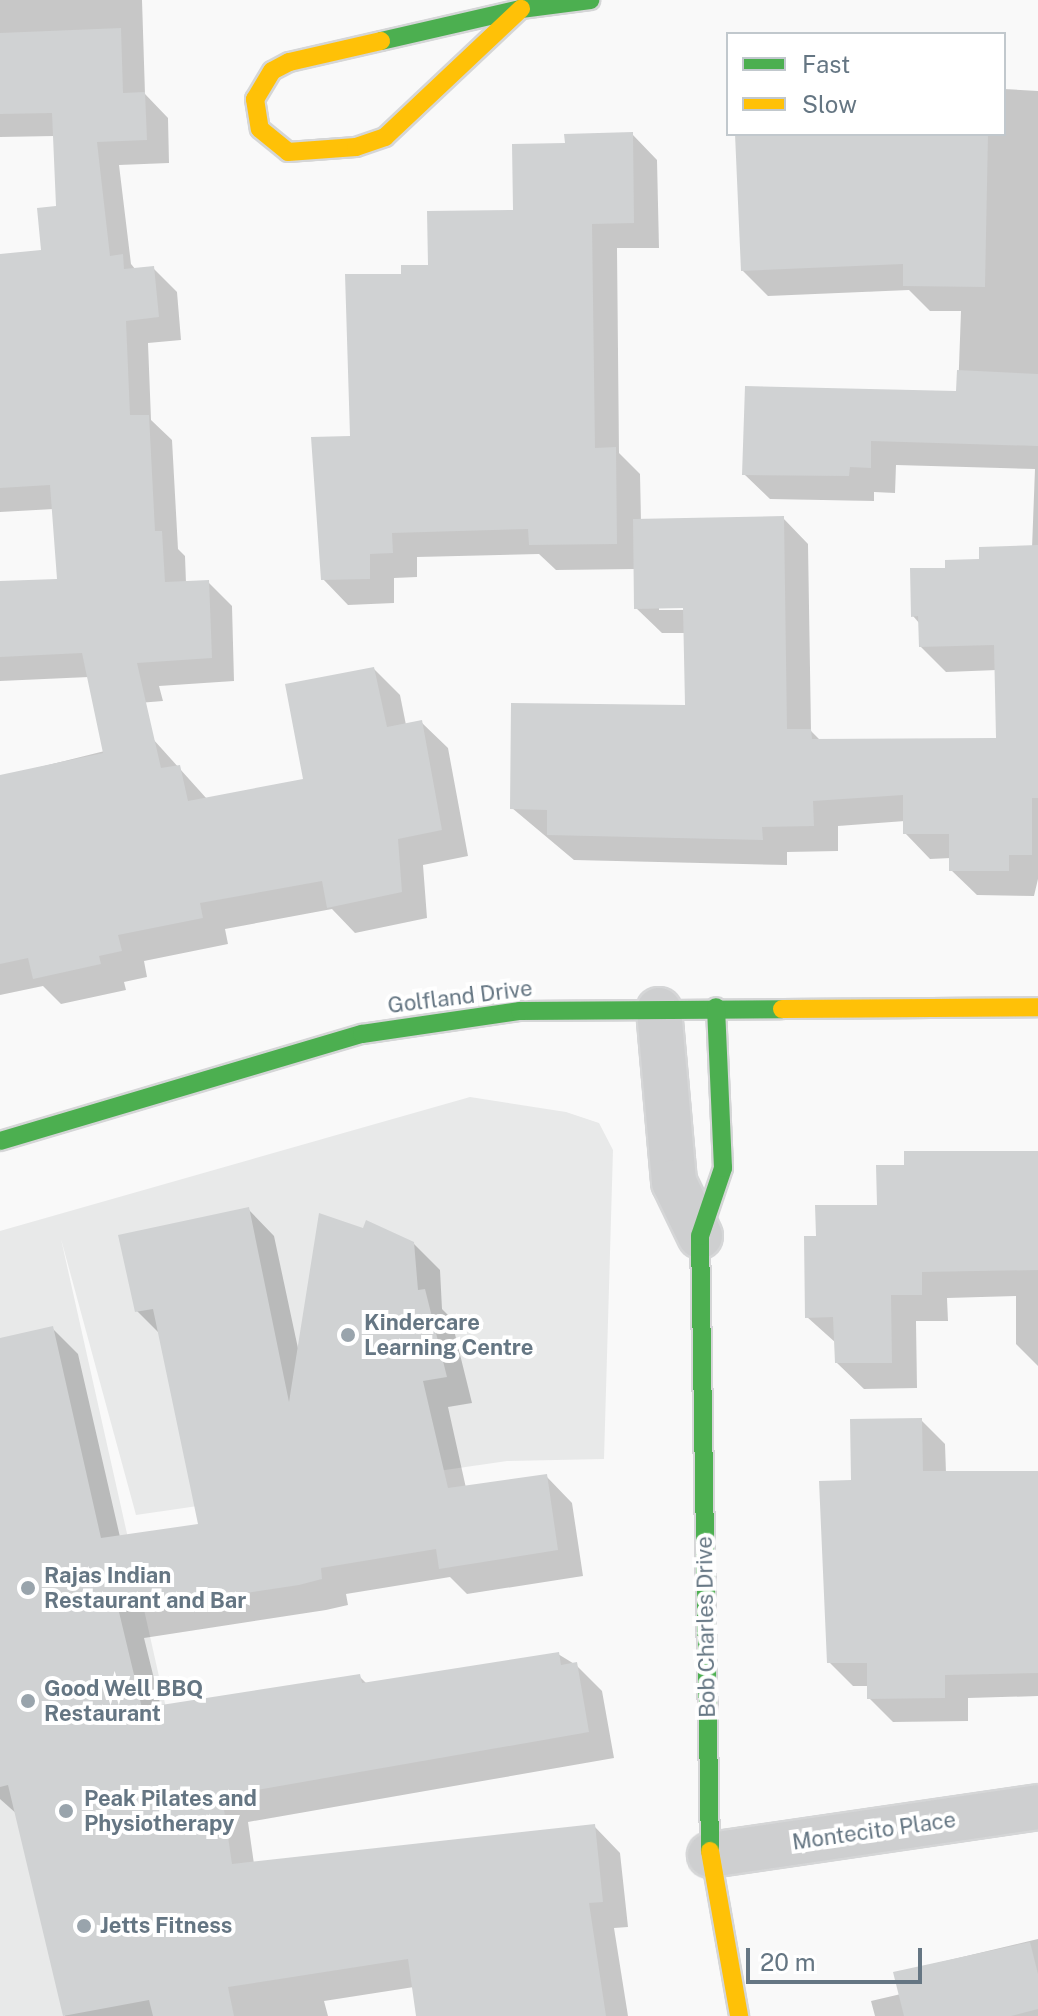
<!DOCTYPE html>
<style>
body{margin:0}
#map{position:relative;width:1038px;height:2016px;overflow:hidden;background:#f9f9f9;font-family:"Public Sans",sans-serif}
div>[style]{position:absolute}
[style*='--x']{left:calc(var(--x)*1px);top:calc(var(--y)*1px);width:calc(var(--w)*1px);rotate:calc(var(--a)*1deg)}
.built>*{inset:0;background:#e8e9e9}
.shadow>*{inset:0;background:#0003}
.building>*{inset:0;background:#d0d2d3}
.roads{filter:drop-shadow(2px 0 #d5d6d7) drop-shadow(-2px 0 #d5d6d7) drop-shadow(0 2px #d5d6d7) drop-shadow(0 -2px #d5d6d7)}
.street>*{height:44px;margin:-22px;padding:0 22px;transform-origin:22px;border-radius:22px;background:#cecfd0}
.fast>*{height:18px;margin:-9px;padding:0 9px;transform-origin:9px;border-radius:9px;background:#4caf50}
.slow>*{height:18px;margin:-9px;padding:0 9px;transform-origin:9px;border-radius:9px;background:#ffc107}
.dots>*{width:22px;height:22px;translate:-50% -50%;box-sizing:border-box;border:4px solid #fff;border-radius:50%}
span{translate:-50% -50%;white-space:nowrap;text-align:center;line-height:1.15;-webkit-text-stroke:8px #fff;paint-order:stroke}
.street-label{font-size:22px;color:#657683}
.poi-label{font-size:22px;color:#657683;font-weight:700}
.left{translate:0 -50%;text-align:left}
.legend{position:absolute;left:726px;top:32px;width:280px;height:104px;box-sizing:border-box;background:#fff;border:2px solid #c1c8cd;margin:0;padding:10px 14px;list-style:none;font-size:24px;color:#657683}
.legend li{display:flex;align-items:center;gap:16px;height:40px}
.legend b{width:40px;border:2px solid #c1c8cd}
.scale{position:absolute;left:746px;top:1948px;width:176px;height:36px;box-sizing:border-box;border:4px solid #657683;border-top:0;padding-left:10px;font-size:24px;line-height:28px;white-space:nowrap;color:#657683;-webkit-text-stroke:6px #fff;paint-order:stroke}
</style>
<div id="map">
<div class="built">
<div style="clip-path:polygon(470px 1097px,566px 1112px,599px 1123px,613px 1150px,604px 1459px,507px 1461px,136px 1515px,61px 1239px,227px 1980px,164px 2016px,0 2016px,0 1231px)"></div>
</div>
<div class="shadow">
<div style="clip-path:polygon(0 0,142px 0,145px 94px,168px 118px,169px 163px,119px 165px,131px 264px,136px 270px,153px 268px,177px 292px,181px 340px,148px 343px,151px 420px,172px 440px,178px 549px,185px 556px,186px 583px,208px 582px,232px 606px,234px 681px,159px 686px,163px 701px,114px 705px,89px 677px,0 681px,0 583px,59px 581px,54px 509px,0 512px,0 256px,44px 252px,58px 208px,55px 136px,0 137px)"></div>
<div style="clip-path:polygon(evenodd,1004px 89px,1038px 91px,1038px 879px,1034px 896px,977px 895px,951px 870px,951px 858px,930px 859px,905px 833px,905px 821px,838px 826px,838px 851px,787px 852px,787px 865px,574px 860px,512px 808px,687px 707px,686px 633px,662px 633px,636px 608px,636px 569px,556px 570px,539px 554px,417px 557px,417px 577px,394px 578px,394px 603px,348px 605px,323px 579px,352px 438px,403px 276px,430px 267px,515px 212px,567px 145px,632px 134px,657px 160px,659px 248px,617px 248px,619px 453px,640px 474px,641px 521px,783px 518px,808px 544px,811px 731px,821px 741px,998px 740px,997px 670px,946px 672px,921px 647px,920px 624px,913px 616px,947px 570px,1032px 548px,1035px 469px,896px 465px,895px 493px,874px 492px,874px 501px,770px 499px,744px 474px,958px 393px,961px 311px,930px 311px,909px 290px,768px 296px,742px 270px,737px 134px,1004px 134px,1004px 89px,659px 606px,693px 606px,693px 610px,659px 610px,659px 606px)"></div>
<div style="clip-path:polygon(374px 669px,400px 695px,406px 725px,421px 722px,448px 748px,468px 856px,423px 865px,427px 918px,355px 933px,332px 909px,225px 929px,228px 944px,144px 961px,147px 977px,124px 982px,126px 990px,61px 1004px,43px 986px,0 995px,0 777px,153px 739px,207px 799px,305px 780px)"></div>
<div style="clip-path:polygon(1038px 1153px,1038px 1366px,1016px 1344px,1016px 1296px,947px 1298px,948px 1321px,916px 1321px,917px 1388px,864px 1389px,837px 1363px,836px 1343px,807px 1317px,818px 1238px,879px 1207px,906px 1167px)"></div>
<div style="clip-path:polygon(248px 1209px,274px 1236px,299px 1353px,413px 1243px,440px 1270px,442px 1309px,451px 1318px,472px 1403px,448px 1407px,466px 1488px,546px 1476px,572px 1503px,583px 1576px,467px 1594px,450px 1577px,346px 1594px,348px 1605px,326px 1610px,144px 1638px,161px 1707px,359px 1676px,367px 1684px,558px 1654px,576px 1665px,602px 1691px,614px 1758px,248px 1822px,254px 1864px,594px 1826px,620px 1853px,628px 1927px,614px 1928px,628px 2016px,418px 2016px,414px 1987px,324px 2001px,328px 2016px,65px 2016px,18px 1815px,0 1799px,0 1340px,52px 1328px,78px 1354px,120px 1537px,200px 1526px,160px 1334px,137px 1311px)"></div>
<div style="clip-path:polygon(921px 1420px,945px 1444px,946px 1473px,1038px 1473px,1038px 1696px,968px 1698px,968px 1721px,893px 1722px,869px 1698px,869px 1686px,853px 1686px,829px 1662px,853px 1482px)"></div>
<div style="clip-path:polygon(1038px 1939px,1038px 2016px,875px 2016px,871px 2001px,901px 1994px,895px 1973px)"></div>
</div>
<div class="building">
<div style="clip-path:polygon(121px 28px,123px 93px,145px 92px,147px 140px,97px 142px,110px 256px,123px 254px,124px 269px,154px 266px,159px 317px,126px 321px,130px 415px,149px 415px,155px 531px,162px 531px,165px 582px,209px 580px,212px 658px,137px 663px,161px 768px,180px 765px,188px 801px,303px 779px,285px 684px,374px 667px,387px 727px,422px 720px,442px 830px,398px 839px,402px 892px,327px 908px,322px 881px,200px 903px,203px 918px,118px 935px,122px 951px,99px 956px,101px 964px,33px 979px,28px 958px,0 964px,0 775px,103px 753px,82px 653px,0 657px,0 581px,57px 579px,50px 485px,0 488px,0 254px,41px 250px,37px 208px,56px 206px,52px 113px,0 114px,0 33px)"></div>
<div style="clip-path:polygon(633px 132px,634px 223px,592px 224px,595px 448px,616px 447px,617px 544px,529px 545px,528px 529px,392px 533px,393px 553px,370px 554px,370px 579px,321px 580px,311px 437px,350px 436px,345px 274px,401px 274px,401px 265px,428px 265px,427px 211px,513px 210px,512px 144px,565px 143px,564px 134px)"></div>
<div style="clip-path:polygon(735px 134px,988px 134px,985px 287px,903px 286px,903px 264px,741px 271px)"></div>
<div style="clip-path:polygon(957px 370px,1038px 374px,1038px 446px,871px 441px,871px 468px,850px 467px,849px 476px,742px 475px,745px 386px,956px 391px)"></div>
<div style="clip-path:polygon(784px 516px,787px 729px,811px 729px,812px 739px,996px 738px,994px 645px,919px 647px,918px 616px,911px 617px,910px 568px,945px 568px,945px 560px,979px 559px,979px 547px,1038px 545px,1038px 798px,1032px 798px,1032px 855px,1009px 855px,1009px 871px,949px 871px,949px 834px,903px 834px,903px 795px,813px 801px,814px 826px,762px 827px,763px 840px,547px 835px,547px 810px,510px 809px,511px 703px,685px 705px,683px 608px,634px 609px,633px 519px)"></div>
<div style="clip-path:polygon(904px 1151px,1038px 1151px,1038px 1270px,922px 1272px,922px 1295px,891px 1295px,892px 1363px,835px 1363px,833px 1317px,805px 1318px,804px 1236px,816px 1236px,815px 1205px,877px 1205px,876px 1165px,904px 1165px)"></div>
<div style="clip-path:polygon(249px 1207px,289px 1402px,319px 1213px,363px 1228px,366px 1220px,414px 1242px,418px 1290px,425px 1289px,447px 1377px,423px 1381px,448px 1488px,547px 1474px,558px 1550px,439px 1569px,436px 1549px,321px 1568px,322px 1579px,299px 1585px,119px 1612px,142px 1708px,360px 1674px,362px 1683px,559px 1652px,561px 1665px,577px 1662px,589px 1732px,222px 1796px,232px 1864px,595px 1824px,603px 1902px,589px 1903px,606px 2016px,416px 2016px,408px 1959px,228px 1987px,234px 2016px,153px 2016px,149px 2000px,63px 2016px,8px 1785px,0 1787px,0 1338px,53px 1326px,101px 1538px,198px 1524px,153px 1309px,135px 1312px,118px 1235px)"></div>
<div style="clip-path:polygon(922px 1418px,923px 1471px,1038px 1471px,1038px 1673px,945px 1675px,945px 1698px,867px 1699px,867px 1663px,827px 1663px,819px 1481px,851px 1480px,850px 1419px)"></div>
<div style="clip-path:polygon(1030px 1942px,1038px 1974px,1038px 2009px,1011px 2016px,904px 2016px,893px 1972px)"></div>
</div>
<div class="roads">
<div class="street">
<div style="--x:659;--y:1010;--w:173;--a:85"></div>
<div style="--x:674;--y:1182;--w:60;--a:64.3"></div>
<div style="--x:710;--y:1855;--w:331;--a:-8.3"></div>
</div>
<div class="fast">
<div style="--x:381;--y:41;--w:144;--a:-12.9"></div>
<div style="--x:521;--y:9;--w:70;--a:-7.4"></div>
<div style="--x:0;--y:1141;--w:377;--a:-16.5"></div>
<div style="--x:362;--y:1034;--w:160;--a:-8.3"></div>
<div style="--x:520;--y:1011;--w:262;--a:-0.4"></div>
<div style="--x:710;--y:1851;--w:615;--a:-90.93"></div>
<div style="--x:700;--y:1236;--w:72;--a:-71.3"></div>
<div style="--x:723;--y:1168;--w:161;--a:-92.5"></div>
</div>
<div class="slow">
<div style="--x:381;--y:41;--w:94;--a:167.1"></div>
<div style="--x:289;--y:62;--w:19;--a:152"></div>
<div style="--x:272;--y:71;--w:33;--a:121"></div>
<div style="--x:255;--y:99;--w:30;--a:81"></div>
<div style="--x:260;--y:129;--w:36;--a:39"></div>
<div style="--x:288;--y:152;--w:68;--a:-4.2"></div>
<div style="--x:356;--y:147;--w:31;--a:-19"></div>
<div style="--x:385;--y:137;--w:187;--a:-43.3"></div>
<div style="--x:782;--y:1009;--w:256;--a:-0.4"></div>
<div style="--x:710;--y:1851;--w:168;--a:80"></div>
</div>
</div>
<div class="dots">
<div style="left:348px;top:1335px;background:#99a4ac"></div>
<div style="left:28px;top:1588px;background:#99a4ac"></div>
<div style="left:28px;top:1701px;background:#99a4ac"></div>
<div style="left:66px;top:1811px;background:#99a4ac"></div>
<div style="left:84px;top:1926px;background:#99a4ac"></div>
</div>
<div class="street-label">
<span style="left:460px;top:997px;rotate:-7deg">Golfland Drive</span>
<span style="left:706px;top:1627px;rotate:-91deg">Bob Charles Drive</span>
<span style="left:874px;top:1831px;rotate:-8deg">Montecito Place</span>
</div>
<div class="poi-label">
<span class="left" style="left:364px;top:1335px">Kindercare<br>Learning Centre</span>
<span class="left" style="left:44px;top:1588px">Rajas Indian<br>Restaurant and Bar</span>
<span class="left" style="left:44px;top:1701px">Good Well BBQ<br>Restaurant</span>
<span class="left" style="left:84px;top:1811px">Peak Pilates and<br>Physiotherapy</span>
<span class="left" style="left:100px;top:1926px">Jetts Fitness</span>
</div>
<ul class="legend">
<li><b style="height:10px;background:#4caf50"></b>Fast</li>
<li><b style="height:10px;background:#ffc107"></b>Slow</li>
</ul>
<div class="scale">20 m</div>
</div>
